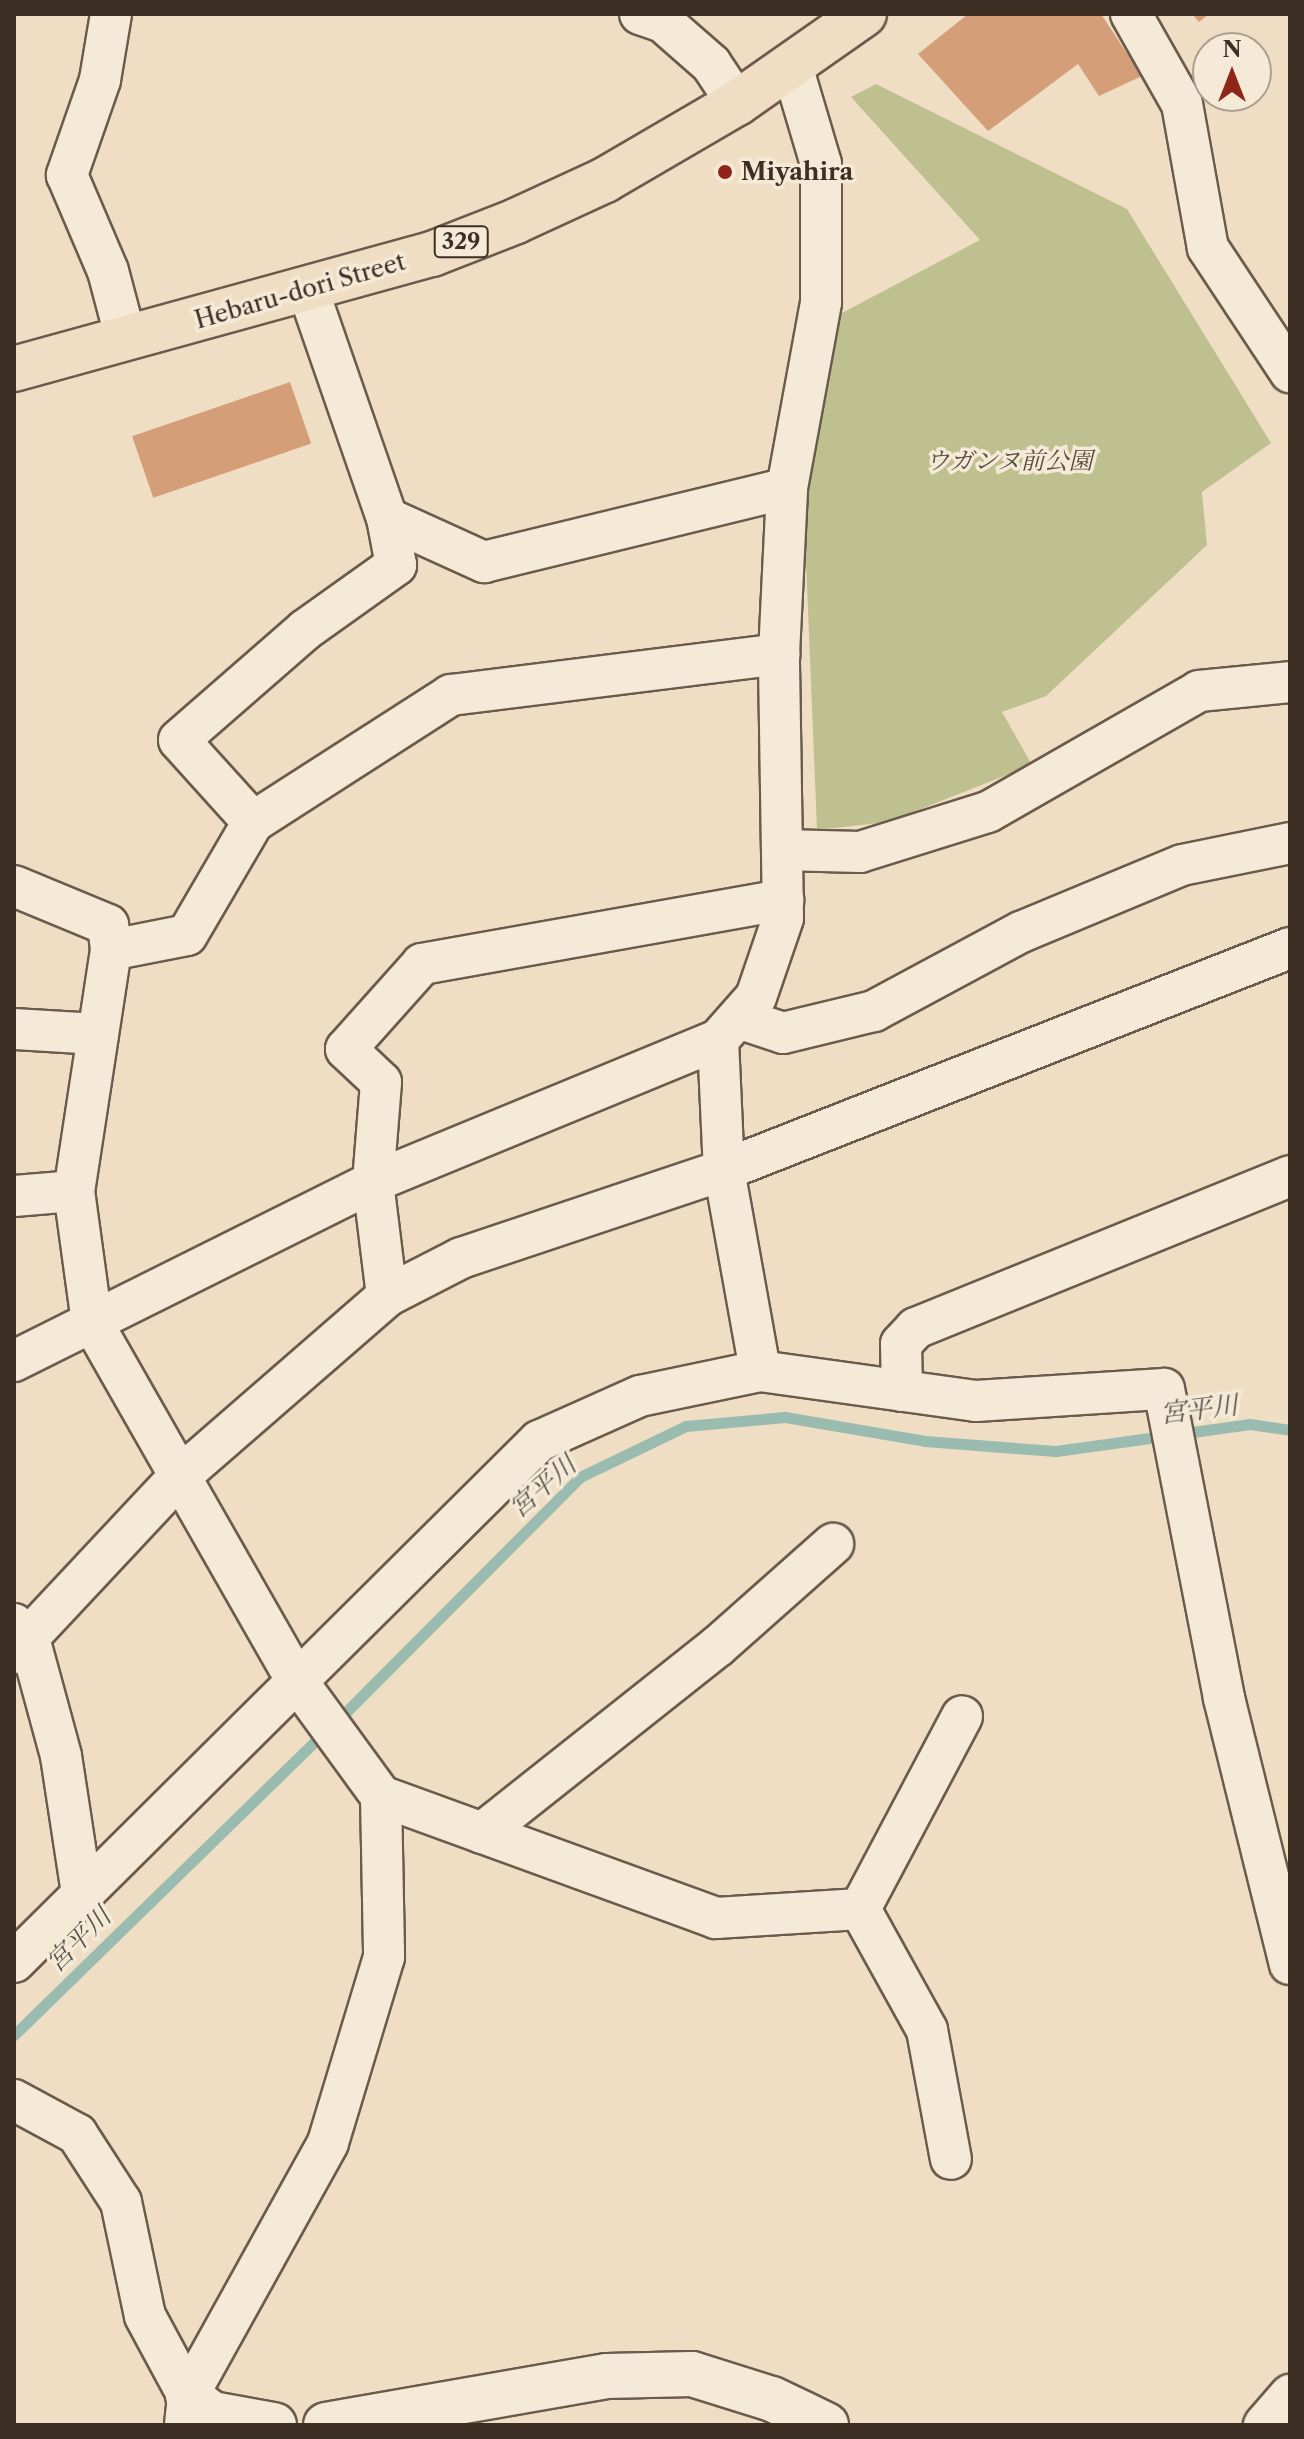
<!DOCTYPE html>
<meta charset="utf-8">
<style>
body{margin:0}
#map{position:relative;width:1304px;height:2439px;overflow:hidden;background:#efdec3;font-family:"Libre Caslon Text","Noto Serif JP",serif}
div>[style]{position:absolute}
[style*='--x']{left:calc(var(--x)*1px);top:calc(var(--y)*1px);width:calc(var(--w)*1px);rotate:calc(var(--a)*1deg)}
.green>*{inset:0;background:#bfc090}
.stream>*{height:11px;margin:-5.5px;padding:0 5.5px;transform-origin:5.5px;border-radius:5.5px;background:#9abcb0}
.building>*{inset:0;background:#d39e78;transform-origin:0 0}
.roads{filter:drop-shadow(2px 0 #6a5b4c) drop-shadow(-2px 0 #6a5b4c) drop-shadow(0 2px #6a5b4c) drop-shadow(0 -2px #6a5b4c)}
.street>*{height:40px;margin:-20px;padding:0 20px;transform-origin:20px;border-radius:20px;background:#f5ead8}
.secondary>*{height:44px;margin:-22px;padding:0 22px;transform-origin:22px;border-radius:22px;background:#f5ead8}
.highway>*{height:44px;margin:-22px;padding:0 22px;transform-origin:22px;border-radius:22px;background:#efdec3}
.dots>*{width:22px;height:22px;translate:-50% -50%;box-sizing:border-box;border:4px solid #f5ead8;border-radius:50%}
span{translate:-50% -50%;white-space:nowrap;text-align:center;line-height:1.15;-webkit-text-stroke:7px #f5ead8;paint-order:stroke}
.shield-label span{padding:2px 6px;background:#f5ead8;border:2px solid;border-radius:6px;-webkit-text-stroke-width:0}
.shield-label{font-size:22px;color:#3e2f25;font-weight:700}
.poi-label{font-size:24px;color:#3e2f25;font-weight:700}
.left{translate:0 -50%;text-align:left}
.street-label{font-size:24px;color:#3e2f25}
.park-label{font-size:24px;color:#584c3a;font-style:italic}
.water-label{font-size:26px;color:#555248;font-style:italic}
.frame{position:absolute;inset:0;border:16px solid #3e2f25;pointer-events:none}
.north{position:absolute;left:1192px;top:32px;width:80px;height:80px;box-sizing:border-box;background:#f5ead8;border:2px solid #ac9f90;border-radius:50%;rotate:0deg;font-size:22px;font-weight:700;line-height:32px;text-align:center;color:#3e2f25}
.north::after{content:'';display:block;margin:auto;width:28px;height:36px;background:#8f2418;clip-path:polygon(50% 0,100% 100%,50% 72%,0 100%)}
</style>
<div id="map">
<div class="green">
<div style="clip-path:polygon(876px 84px,1127px 209px,1271px 443px,1202px 492px,1207px 545px,1046px 696px,1002px 712px,1032px 765px,888px 822px,817px 830px,803px 487px,842px 313px,980px 240px,851px 97px)"></div>
</div>
<div class="stream">
<div style="--x:337;--y:1721;--w:344;--a:-45.1"></div>
<div style="--x:580;--y:1477;--w:118;--a:-25.7"></div>
<div style="--x:686;--y:1426;--w:99;--a:-5.2"></div>
<div style="--x:785;--y:1417;--w:142;--a:9.7"></div>
<div style="--x:925;--y:1441;--w:131;--a:4.4"></div>
<div style="--x:1056;--y:1451;--w:196;--a:-7.9"></div>
<div style="--x:1250;--y:1424;--w:40;--a:8.5"></div>
<div style="--x:14;--y:2035;--w:433;--a:-44.3"></div>
</div>
<div class="building">
<div style="clip-path:polygon(968px 14px,1101px 14px,1142px 76px,1099px 96px,1078px 64px,988px 131px,918px 54px)"></div>
<div style="clip-path:polygon(1192px 14px,1209px 14px,1199px 22px)"></div>
<div style="left:290px;top:382px;width:65px;height:167px;rotate:71deg"></div>
</div>
<div class="roads">
<div class="street">
<div style="--x:111;--y:14;--w:67;--a:99.5"></div>
<div style="--x:100;--y:80;--w:101;--a:109.2"></div>
<div style="--x:67;--y:175;--w:104;--a:66.9"></div>
<div style="--x:108;--y:271;--w:70;--a:75.2"></div>
<div style="--x:640;--y:14;--w:24;--a:19"></div>
<div style="--x:663;--y:22;--w:64;--a:41.2"></div>
<div style="--x:711;--y:64;--w:47;--a:56.3"></div>
<div style="--x:1131;--y:14;--w:103;--a:60.5"></div>
<div style="--x:1182;--y:104;--w:146;--a:79.8"></div>
<div style="--x:1208;--y:248;--w:149;--a:56.5"></div>
<div style="--x:308;--y:290;--w:241;--a:70.9"></div>
<div style="--x:387;--y:518;--w:107;--a:24.4"></div>
<div style="--x:484;--y:562;--w:312;--a:-13.7"></div>
<div style="--x:253;--y:822;--w:110;--a:-132.1"></div>
<div style="--x:179;--y:740;--w:167;--a:-41.1"></div>
<div style="--x:305;--y:630;--w:112;--a:-35.5"></div>
<div style="--x:396;--y:565;--w:48;--a:-100.8"></div>
<div style="--x:782;--y:850;--w:78;--a:1.5"></div>
<div style="--x:860;--y:852;--w:134;--a:-17.4"></div>
<div style="--x:988;--y:812;--w:243;--a:-29.8"></div>
<div style="--x:1199;--y:691;--w:91;--a:-5.6"></div>
<div style="--x:14;--y:886;--w:102;--a:22.5"></div>
<div style="--x:108;--y:925;--w:25;--a:83"></div>
<div style="--x:111;--y:950;--w:244;--a:98.7"></div>
<div style="--x:74;--y:1191;--w:132;--a:82.2"></div>
<div style="--x:92;--y:1322;--w:413;--a:60.3"></div>
<div style="--x:297;--y:1681;--w:142;--a:53.9"></div>
<div style="--x:381;--y:1796;--w:161;--a:88.9"></div>
<div style="--x:384;--y:1957;--w:194;--a:106.8"></div>
<div style="--x:328;--y:2143;--w:289;--a:119"></div>
<div style="--x:188;--y:2396;--w:29;--a:96"></div>
<div style="--x:111;--y:950;--w:77;--a:-11.2"></div>
<div style="--x:187;--y:935;--w:131;--a:-59.7"></div>
<div style="--x:253;--y:822;--w:235;--a:-32.7"></div>
<div style="--x:451;--y:695;--w:331;--a:-7.1"></div>
<div style="--x:738;--y:1018;--w:47;--a:18.4"></div>
<div style="--x:783;--y:1033;--w:94;--a:-13.6"></div>
<div style="--x:874;--y:1011;--w:167;--a:-28.3"></div>
<div style="--x:1021;--y:932;--w:174;--a:-22.6"></div>
<div style="--x:1182;--y:865;--w:110;--a:-11.5"></div>
<div style="--x:14;--y:1029;--w:84;--a:3.4"></div>
<div style="--x:718;--y:1040;--w:130;--a:87.4"></div>
<div style="--x:724;--y:1170;--w:204;--a:79.8"></div>
<div style="--x:760;--y:1371;--w:218;--a:7.9"></div>
<div style="--x:976;--y:1401;--w:188;--a:-3.7"></div>
<div style="--x:1164;--y:1389;--w:315;--a:79"></div>
<div style="--x:1224;--y:1698;--w:274;--a:76.1"></div>
<div style="--x:14;--y:1196;--w:60;--a:-4.8"></div>
<div style="--x:387;--y:1296;--w:115;--a:-97"></div>
<div style="--x:373;--y:1182;--w:100;--a:-85.4"></div>
<div style="--x:381;--y:1082;--w:48;--a:-136.7"></div>
<div style="--x:346;--y:1049;--w:114;--a:-48.2"></div>
<div style="--x:422;--y:964;--w:367;--a:-10.1"></div>
<div style="--x:14;--y:1361;--w:401;--a:-26.5"></div>
<div style="--x:373;--y:1182;--w:373;--a:-22.4"></div>
<div style="--x:718;--y:1040;--w:57;--a:-48.5"></div>
<div style="--x:756;--y:997;--w:83;--a:-71.1"></div>
<div style="--x:783;--y:918;--w:264;--a:-90.9"></div>
<div style="--x:779;--y:654;--w:166;--a:-87.2"></div>
<div style="--x:787;--y:488;--w:189;--a:-79.6"></div>
<div style="--x:821;--y:302;--w:138;--a:-90"></div>
<div style="--x:821;--y:164;--w:102;--a:-106.5"></div>
<div style="--x:902;--y:1391;--w:47;--a:-91.2"></div>
<div style="--x:901;--y:1344;--w:22;--a:-47"></div>
<div style="--x:916;--y:1328;--w:404;--a:-22.1"></div>
<div style="--x:14;--y:1624;--w:21;--a:43"></div>
<div style="--x:29;--y:1638;--w:122;--a:74.8"></div>
<div style="--x:61;--y:1756;--w:140;--a:81.3"></div>
<div style="--x:14;--y:1653;--w:240;--a:-46.9"></div>
<div style="--x:178;--y:1478;--w:277;--a:-41"></div>
<div style="--x:387;--y:1296;--w:83;--a:-27.2"></div>
<div style="--x:461;--y:1258;--w:277;--a:-18.5"></div>
<div style="--x:724;--y:1170;--w:608;--a:-21.42"></div>
<div style="--x:381;--y:1796;--w:357;--a:20"></div>
<div style="--x:716;--y:1918;--w:144;--a:-3.6"></div>
<div style="--x:860;--y:1909;--w:218;--a:-62.1"></div>
<div style="--x:482;--y:1833;--w:301;--a:-38.4"></div>
<div style="--x:718;--y:1646;--w:154;--a:-41.6"></div>
<div style="--x:860;--y:1909;--w:138;--a:61"></div>
<div style="--x:927;--y:2030;--w:131;--a:79.5"></div>
<div style="--x:14;--y:1962;--w:740;--a:-44.78"></div>
<div style="--x:539;--y:1441;--w:111;--a:-24"></div>
<div style="--x:640;--y:1396;--w:123;--a:-11.8"></div>
<div style="--x:14;--y:2100;--w:72;--a:28.4"></div>
<div style="--x:77;--y:2134;--w:81;--a:57.1"></div>
<div style="--x:121;--y:2202;--w:116;--a:78.1"></div>
<div style="--x:145;--y:2316;--w:91;--a:61.7"></div>
<div style="--x:1264;--y:2425;--w:40;--a:-49"></div>
</div>
<div class="secondary">
<div style="--x:188;--y:2396;--w:30;--a:37"></div>
<div style="--x:212;--y:2414;--w:63;--a:10.1"></div>
<div style="--x:326;--y:2425;--w:285;--a:-9.9"></div>
<div style="--x:607;--y:2376;--w:85;--a:-1.3"></div>
<div style="--x:692;--y:2374;--w:84;--a:17.4"></div>
<div style="--x:772;--y:2399;--w:60;--a:25.7"></div>
</div>
<div class="highway">
<div style="--x:14;--y:369;--w:434;--a:-15.4"></div>
<div style="--x:432;--y:254;--w:90;--a:-21.4"></div>
<div style="--x:516;--y:221;--w:98;--a:-24.7"></div>
<div style="--x:605;--y:180;--w:153;--a:-30.3"></div>
<div style="--x:737;--y:103;--w:155;--a:-35"></div>
</div>
</div>
<div class="dots">
<div style="left:725px;top:172px;background:#8f2418"></div>
</div>
<div class="shield-label">
<span style="left:461px;top:242px">329</span>
</div>
<div class="poi-label">
<span class="left" style="left:741px;top:172px">Miyahira</span>
</div>
<div class="street-label">
<span style="left:300px;top:291px;rotate:-16deg">Hebaru-dori Street</span>
</div>
<div class="park-label">
<span style="left:1009px;top:461px">ウガンヌ前公園</span>
</div>
<div class="water-label">
<span style="left:1199px;top:1410px;rotate:-7deg">宮平川</span>
<span style="left:543px;top:1487px;rotate:-41deg">宮平川</span>
<span style="left:79px;top:1940px;rotate:-45deg">宮平川</span>
</div>
<div class="frame"></div>
<div class="north">N</div>
</div>
